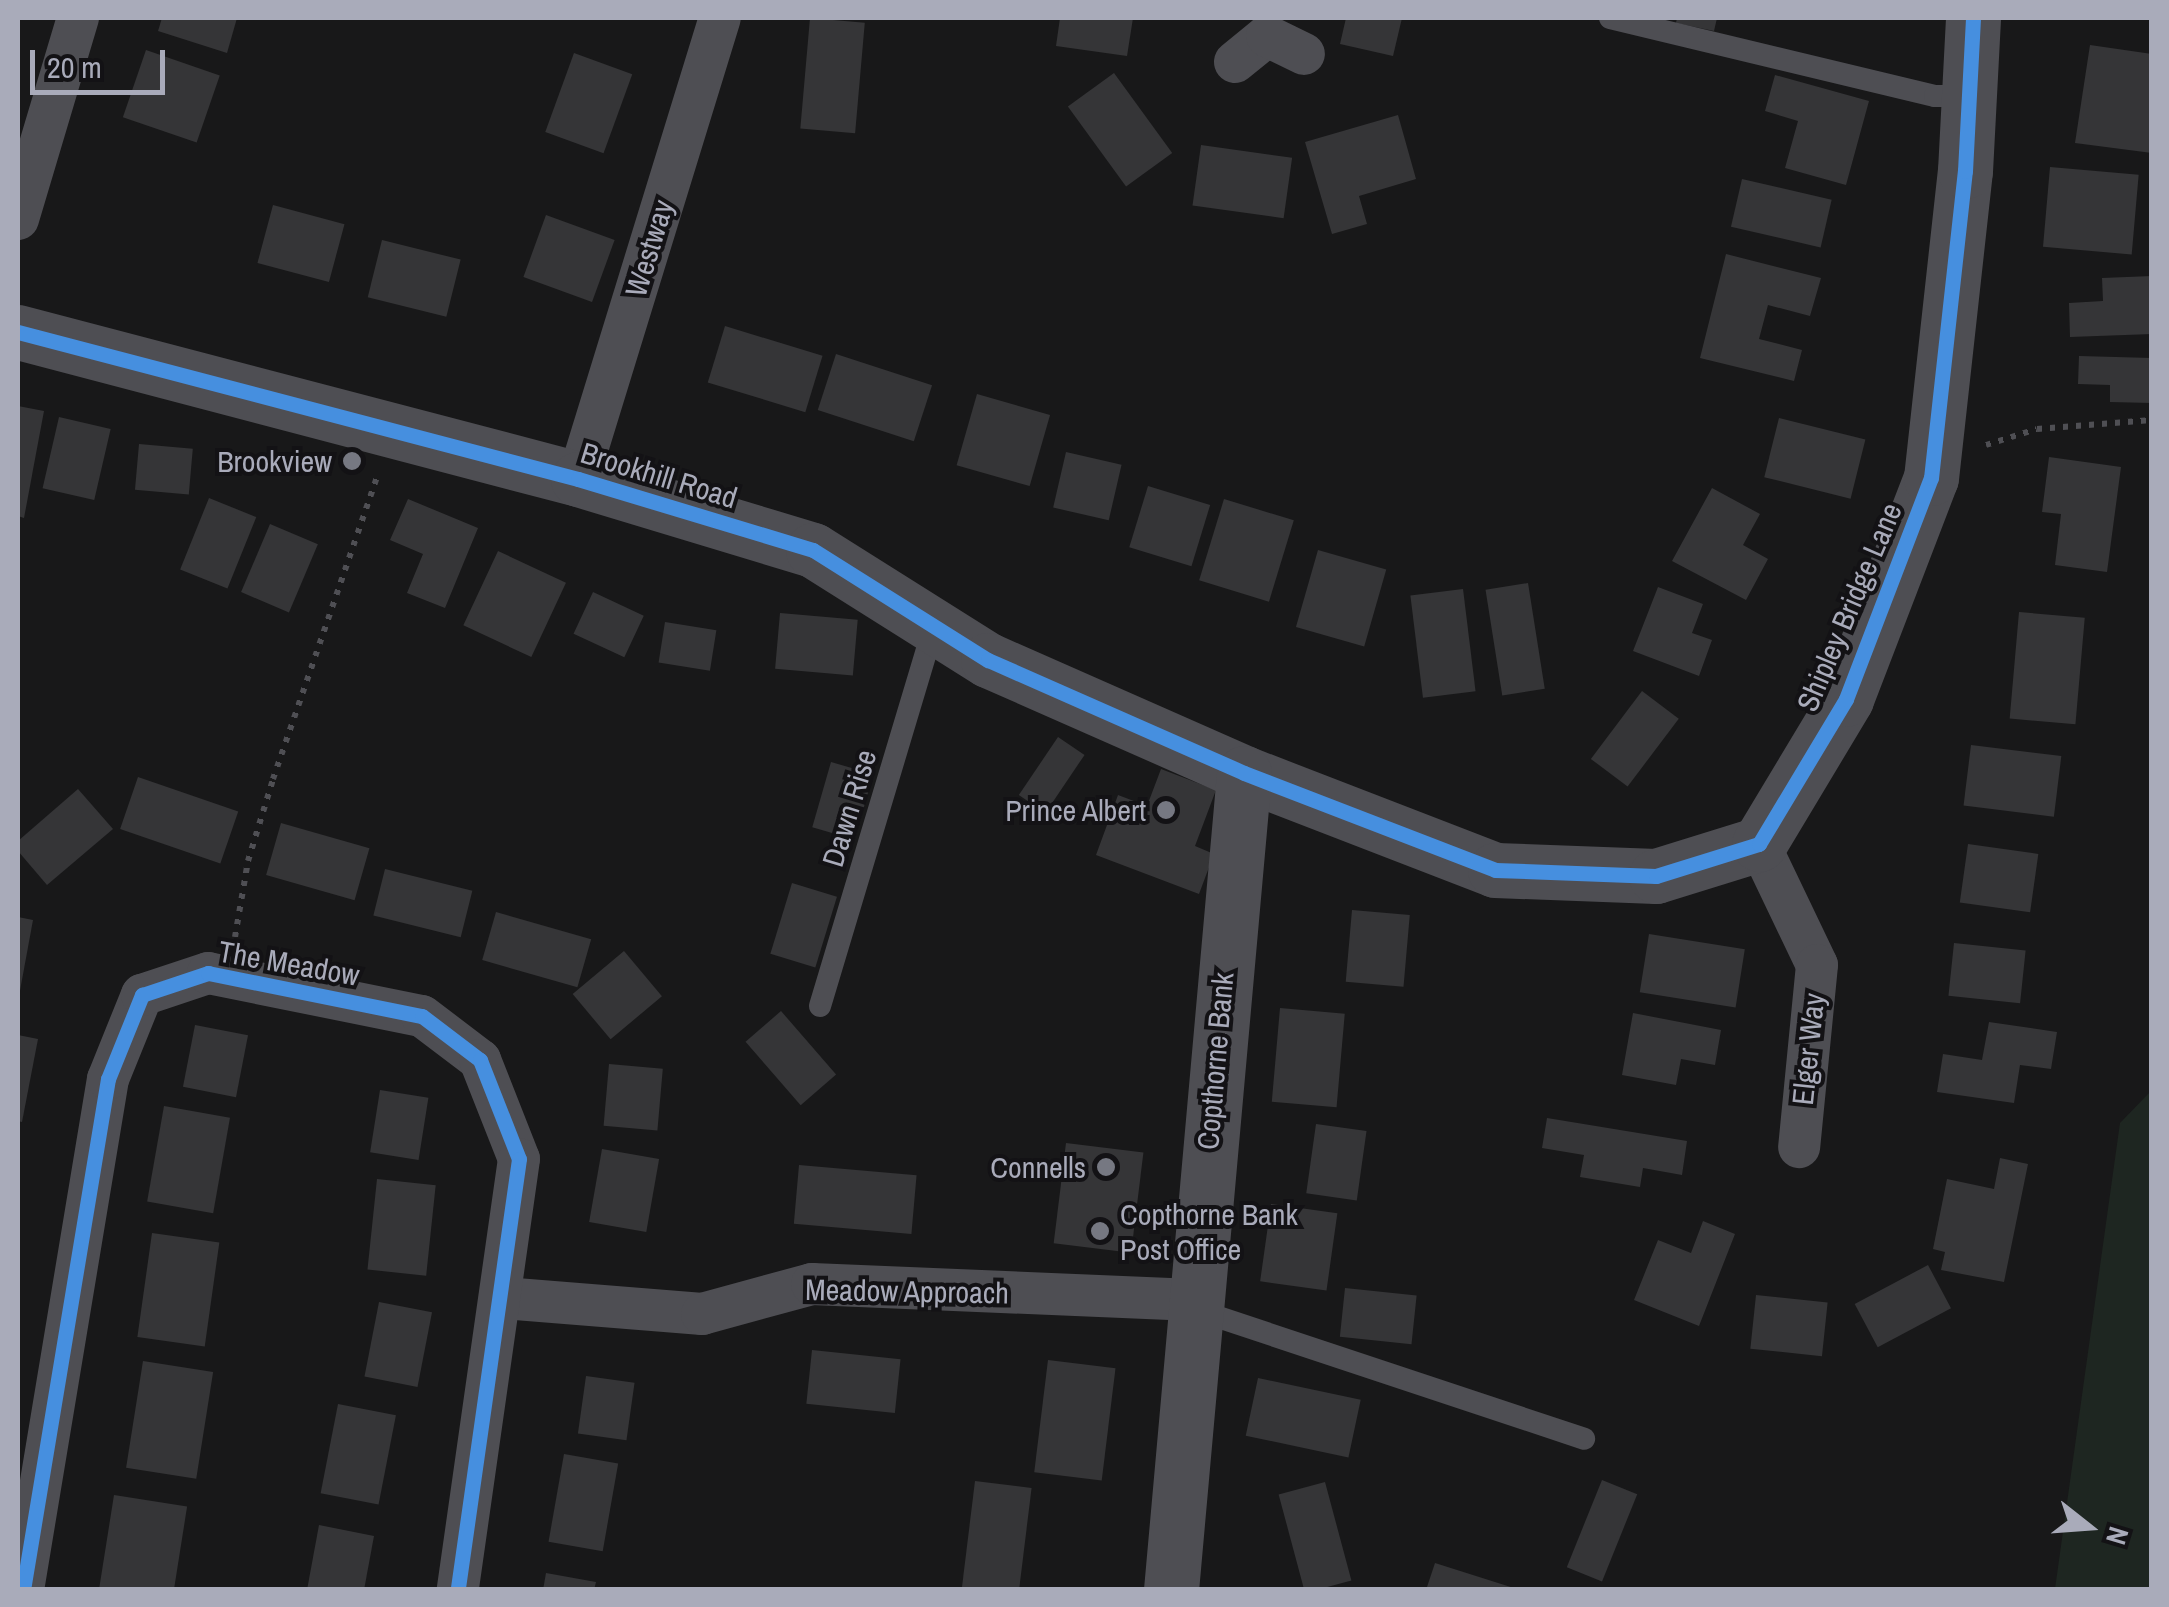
<!DOCTYPE html>
<style>
body{margin:0}
#map{position:relative;width:2169px;height:1607px;overflow:hidden;background:#181819;font-family:"Archivo Narrow",sans-serif}
div>[style]{position:absolute}
[style*='--x']{left:calc(var(--x)*1px);top:calc(var(--y)*1px);width:calc(var(--w)*1px);rotate:calc(var(--a)*1deg)}
.green>*{inset:0;background:#1e2621}
.building>*{inset:0;background:#353537;transform-origin:0 0}
.path>*{height:6px;margin-top:-3px;transform-origin:0;background:repeating-linear-gradient(90deg,#4f4f54 0 5px,transparent 0 13px)}
.service>*{height:22px;margin:-11px;padding:0 11px;transform-origin:11px;border-radius:11px;background:#4e4e53}
.minor>*{height:42px;margin:-21px;padding:0 21px;transform-origin:21px;border-radius:21px;background:#4e4e53}
.tertiary>*{height:55px;margin:-27.5px;padding:0 27.5px;transform-origin:27.5px;border-radius:27.5px;background:#4e4e53}
.cycleway>*{height:15px;margin:-7.5px;padding:0 7.5px;transform-origin:7.5px;border-radius:7.5px;background:#468fdf}
.dots>*{width:28px;height:28px;translate:-50% -50%;box-sizing:border-box;border:5px solid #131215;border-radius:50%}
span{translate:-50% -50%;white-space:nowrap;text-align:center;line-height:1.15;-webkit-text-stroke:8px #131215;paint-order:stroke}
.street-label{font-size:30px;color:#a9abba}
.poi-label{font-size:30px;color:#a9abba}
.right{translate:-100% -50%;text-align:right}
.left{translate:0 -50%;text-align:left}
.frame{position:absolute;inset:0;border:20px solid #a9abba;pointer-events:none}
.north{position:absolute;left:2039px;top:1477px;width:100px;height:100px;-webkit-text-stroke:8px #131215;paint-order:stroke;rotate:107deg;font-size:28px;font-weight:700;line-height:40px;text-align:center;color:#a9abba}
.north::after{content:'';display:block;margin:auto;width:35px;height:45px;background:#a9abba;clip-path:polygon(50% 0,100% 100%,50% 72%,0 100%)}
.scale{position:absolute;left:30px;top:50px;width:135px;height:45px;box-sizing:border-box;border:5px solid #a9abba;border-top:0;padding-left:12px;font-size:30px;line-height:35px;white-space:nowrap;color:#a9abba;-webkit-text-stroke:8px #131215;paint-order:stroke}
</style>
<div id="map">
<div class="green">
<div style="clip-path:polygon(2151px 1091px,2151px 1589px,2055px 1589px,2120px 1123px)"></div>
</div>
<div class="building">
<div style="clip-path:polygon(162px 18px,237px 18px,227px 53px,158px 31px)"></div>
<div style="left:810px;top:18px;width:55px;height:111px;rotate:5deg"></div>
<div style="clip-path:polygon(1060px 18px,1133px 18px,1127px 56px,1056px 46px)"></div>
<div style="clip-path:polygon(1346px 18px,1402px 18px,1393px 56px,1340px 44px)"></div>
<div style="clip-path:polygon(1677px 18px,1717px 18px,1714px 31px,1676px 23px)"></div>
<div style="clip-path:polygon(2090px 45px,2152px 54px,2152px 153px,2075px 143px)"></div>
<div style="left:146px;top:50px;width:78px;height:71px;rotate:19deg"></div>
<div style="left:574px;top:53px;width:62px;height:84px;rotate:20deg"></div>
<div style="left:1114px;top:73px;width:99px;height:57px;rotate:54deg"></div>
<div style="clip-path:polygon(1775px 75px,1869px 101px,1846px 185px,1785px 168px,1798px 121px,1765px 111px)"></div>
<div style="clip-path:polygon(1398px 115px,1416px 179px,1359px 196px,1367px 224px,1332px 234px,1305px 142px)"></div>
<div style="left:1201px;top:145px;width:92px;height:61px;rotate:8deg"></div>
<div style="left:2050px;top:167px;width:89px;height:80px;rotate:5deg"></div>
<div style="left:1742px;top:179px;width:92px;height:49px;rotate:13deg"></div>
<div style="left:273px;top:205px;width:74px;height:60px;rotate:15deg"></div>
<div style="left:546px;top:215px;width:73px;height:66px;rotate:20deg"></div>
<div style="left:382px;top:240px;width:81px;height:59px;rotate:14deg"></div>
<div style="clip-path:polygon(1726px 254px,1821px 278px,1810px 316px,1768px 305px,1759px 339px,1802px 350px,1794px 381px,1700px 358px)"></div>
<div style="clip-path:polygon(2152px 276px,2152px 334px,2070px 337px,2069px 303px,2103px 301px,2102px 278px)"></div>
<div style="left:725px;top:326px;width:102px;height:59px;rotate:17deg"></div>
<div style="left:836px;top:354px;width:101px;height:59px;rotate:18deg"></div>
<div style="clip-path:polygon(2079px 356px,2152px 358px,2152px 403px,2110px 402px,2110px 385px,2078px 384px)"></div>
<div style="left:977px;top:394px;width:76px;height:74px;rotate:16deg"></div>
<div style="clip-path:polygon(18px 406px,44px 411px,24px 518px,18px 516px)"></div>
<div style="left:59px;top:417px;width:53px;height:73px;rotate:13deg"></div>
<div style="left:1779px;top:418px;width:89px;height:61px;rotate:14deg"></div>
<div style="left:139px;top:444px;width:54px;height:46px;rotate:5deg"></div>
<div style="left:1066px;top:452px;width:57px;height:57px;rotate:13deg"></div>
<div style="clip-path:polygon(2049px 457px,2121px 467px,2107px 572px,2055px 565px,2061px 514px,2042px 512px)"></div>
<div style="left:1148px;top:486px;width:65px;height:64px;rotate:17deg"></div>
<div style="clip-path:polygon(1712px 488px,1760px 514px,1743px 545px,1768px 559px,1746px 600px,1672px 561px)"></div>
<div style="left:209px;top:498px;width:51px;height:77px;rotate:22deg"></div>
<div style="clip-path:polygon(408px 499px,478px 528px,445px 608px,407px 593px,423px 554px,390px 540px)"></div>
<div style="left:1224px;top:499px;width:73px;height:85px;rotate:17deg"></div>
<div style="left:270px;top:524px;width:52px;height:74px;rotate:23deg"></div>
<div style="left:1318px;top:550px;width:71px;height:80px;rotate:16deg"></div>
<div style="left:498px;top:551px;width:75px;height:82px;rotate:25deg"></div>
<div style="left:1528px;top:583px;width:107px;height:43px;rotate:81deg"></div>
<div style="clip-path:polygon(1658px 587px,1703px 604px,1692px 633px,1712px 640px,1699px 676px,1633px 651px)"></div>
<div style="left:1463px;top:589px;width:103px;height:53px;rotate:83deg"></div>
<div style="left:593px;top:592px;width:56px;height:46px;rotate:25deg"></div>
<div style="left:2019px;top:612px;width:66px;height:107px;rotate:5deg"></div>
<div style="left:780px;top:613px;width:78px;height:56px;rotate:5deg"></div>
<div style="left:665px;top:622px;width:52px;height:41px;rotate:9deg"></div>
<div style="left:1642px;top:691px;width:46px;height:85px;rotate:37deg"></div>
<div style="left:1058px;top:737px;width:32px;height:70px;rotate:34deg"></div>
<div style="left:1971px;top:745px;width:91px;height:61px;rotate:7deg"></div>
<div style="left:831px;top:762px;width:44px;height:68px;rotate:16deg"></div>
<div style="clip-path:polygon(1161px 769px,1216px 790px,1195px 846px,1214px 854px,1199px 894px,1096px 855px,1118px 795px,1147px 806px)"></div>
<div style="left:138px;top:777px;width:106px;height:55px;rotate:19deg"></div>
<div style="clip-path:polygon(78px 789px,113px 829px,47px 885px,18px 851px,18px 841px)"></div>
<div style="left:281px;top:823px;width:92px;height:54px;rotate:16deg"></div>
<div style="left:1968px;top:844px;width:71px;height:59px;rotate:8deg"></div>
<div style="left:385px;top:869px;width:90px;height:48px;rotate:14deg"></div>
<div style="left:792px;top:883px;width:47px;height:74px;rotate:17deg"></div>
<div style="left:1352px;top:910px;width:58px;height:72px;rotate:5deg"></div>
<div style="left:496px;top:912px;width:99px;height:50px;rotate:16deg"></div>
<div style="clip-path:polygon(18px 917px,33px 920px,19px 996px,18px 995px)"></div>
<div style="left:1649px;top:934px;width:97px;height:59px;rotate:9deg"></div>
<div style="left:1954px;top:943px;width:72px;height:53px;rotate:6deg"></div>
<div style="left:624px;top:951px;width:59px;height:67px;rotate:50deg"></div>
<div style="left:1280px;top:1008px;width:65px;height:94px;rotate:5deg"></div>
<div style="left:781px;top:1011px;width:84px;height:47px;rotate:49deg"></div>
<div style="clip-path:polygon(1633px 1013px,1721px 1030px,1715px 1065px,1681px 1059px,1676px 1085px,1622px 1075px)"></div>
<div style="clip-path:polygon(1989px 1022px,2057px 1032px,2051px 1069px,2020px 1065px,2014px 1103px,1937px 1092px,1943px 1054px,1982px 1060px)"></div>
<div style="left:195px;top:1025px;width:54px;height:63px;rotate:11deg"></div>
<div style="clip-path:polygon(18px 1035px,38px 1039px,22px 1122px,18px 1121px)"></div>
<div style="left:609px;top:1064px;width:54px;height:62px;rotate:5deg"></div>
<div style="left:380px;top:1090px;width:49px;height:63px;rotate:9deg"></div>
<div style="left:164px;top:1106px;width:67px;height:97px;rotate:10deg"></div>
<div style="clip-path:polygon(1547px 1118px,1687px 1141px,1682px 1175px,1643px 1168px,1640px 1187px,1580px 1177px,1584px 1155px,1542px 1148px)"></div>
<div style="left:1316px;top:1124px;width:51px;height:70px;rotate:8deg"></div>
<div style="left:1066px;top:1143px;width:78px;height:101px;rotate:7deg"></div>
<div style="left:602px;top:1149px;width:58px;height:74px;rotate:10deg"></div>
<div style="clip-path:polygon(2000px 1158px,2028px 1164px,2004px 1282px,1941px 1270px,1945px 1252px,1933px 1249px,1947px 1179px,1994px 1189px)"></div>
<div style="left:799px;top:1165px;width:118px;height:59px;rotate:5deg"></div>
<div style="left:377px;top:1179px;width:59px;height:91px;rotate:6deg"></div>
<div style="left:1271px;top:1204px;width:67px;height:78px;rotate:8deg"></div>
<div style="clip-path:polygon(1703px 1221px,1735px 1234px,1699px 1326px,1634px 1300px,1658px 1240px,1691px 1253px)"></div>
<div style="left:152px;top:1233px;width:68px;height:105px;rotate:8deg"></div>
<div style="left:1928px;top:1265px;width:49px;height:83px;rotate:62deg"></div>
<div style="left:1345px;top:1288px;width:72px;height:49px;rotate:6deg"></div>
<div style="left:1756px;top:1295px;width:72px;height:54px;rotate:6deg"></div>
<div style="left:379px;top:1302px;width:54px;height:76px;rotate:11deg"></div>
<div style="left:812px;top:1350px;width:89px;height:54px;rotate:6deg"></div>
<div style="left:1048px;top:1360px;width:68px;height:113px;rotate:7deg"></div>
<div style="left:143px;top:1361px;width:71px;height:108px;rotate:9deg"></div>
<div style="left:586px;top:1376px;width:49px;height:58px;rotate:8deg"></div>
<div style="left:1258px;top:1378px;width:105px;height:59px;rotate:12deg"></div>
<div style="left:338px;top:1404px;width:59px;height:91px;rotate:11deg"></div>
<div style="left:564px;top:1454px;width:55px;height:89px;rotate:10deg"></div>
<div style="left:1602px;top:1480px;width:38px;height:94px;rotate:22deg"></div>
<div style="left:975px;top:1481px;width:57px;height:110px;rotate:7deg"></div>
<div style="left:1325px;top:1482px;width:102px;height:48px;rotate:75deg"></div>
<div style="left:114px;top:1495px;width:74px;height:96px;rotate:9deg"></div>
<div style="clip-path:polygon(319px 1525px,374px 1536px,364px 1590px,307px 1590px)"></div>
<div style="clip-path:polygon(1435px 1563px,1517px 1589px,1517px 1590px,1426px 1590px)"></div>
<div style="clip-path:polygon(546px 1573px,596px 1582px,594px 1590px,543px 1590px)"></div>
</div>
<div class="path">
<div style="--x:1986;--y:445;--w:53;--a:-17.4"></div>
<div style="--x:2037;--y:429;--w:115;--a:-4.5"></div>
<div style="--x:235;--y:937;--w:77;--a:-80.3"></div>
<div style="--x:248;--y:861;--w:86;--a:-73"></div>
<div style="--x:273;--y:779;--w:319;--a:-71"></div>
</div>
<div class="service">
<div style="--x:1610;--y:18;--w:334;--a:13.5"></div>
<div style="--x:1935;--y:96;--w:34;--a:0"></div>
<div style="--x:820;--y:1006;--w:396;--a:-73.3"></div>
<div style="--x:1197;--y:1310;--w:408;--a:18.4"></div>
</div>
<div class="minor">
<div style="--x:1235;--y:62;--w:41;--a:-39.1"></div>
<div style="--x:1267;--y:36;--w:41;--a:25.9"></div>
<div style="--x:18;--y:219;--w:210;--a:-73.4"></div>
<div style="--x:578;--y:479;--w:482;--a:-72.9"></div>
<div style="--x:1759;--y:844;--w:134;--a:64.4"></div>
<div style="--x:1817;--y:965;--w:183;--a:95.6"></div>
<div style="--x:504;--y:1298;--w:199;--a:4.6"></div>
<div style="--x:702;--y:1314;--w:114;--a:-15.3"></div>
<div style="--x:812;--y:1284;--w:382;--a:2.4"></div>
<div style="--x:23;--y:1590;--w:518;--a:-80.56"></div>
<div style="--x:108;--y:1079;--w:91;--a:-68"></div>
<div style="--x:142;--y:995;--w:70;--a:-18.4"></div>
<div style="--x:208;--y:973;--w:218;--a:11.4"></div>
<div style="--x:422;--y:1016;--w:73;--a:37.2"></div>
<div style="--x:480;--y:1060;--w:106;--a:68.5"></div>
<div style="--x:519;--y:1159;--w:435;--a:98.1"></div>
</div>
<div class="tertiary">
<div style="--x:18;--y:332;--w:579;--a:14.71"></div>
<div style="--x:578;--y:479;--w:245;--a:16.8"></div>
<div style="--x:813;--y:550;--w:207;--a:32.2"></div>
<div style="--x:988;--y:660;--w:280;--a:23.8"></div>
<div style="--x:1244;--y:773;--w:269;--a:21.1"></div>
<div style="--x:1495;--y:870;--w:161;--a:2.1"></div>
<div style="--x:1656;--y:876;--w:108;--a:-17.3"></div>
<div style="--x:1759;--y:844;--w:169;--a:-59"></div>
<div style="--x:1846;--y:699;--w:237;--a:-69"></div>
<div style="--x:1931;--y:478;--w:309;--a:-83.7"></div>
<div style="--x:1965;--y:171;--w:153;--a:-87"></div>
<div style="--x:1171;--y:1590;--w:820;--a:-84.89"></div>
</div>
<div class="cycleway">
<div style="--x:18;--y:332;--w:579;--a:14.71"></div>
<div style="--x:578;--y:479;--w:245;--a:16.8"></div>
<div style="--x:813;--y:550;--w:207;--a:32.2"></div>
<div style="--x:988;--y:660;--w:280;--a:23.8"></div>
<div style="--x:1244;--y:773;--w:269;--a:21.1"></div>
<div style="--x:1495;--y:870;--w:161;--a:2.1"></div>
<div style="--x:1656;--y:876;--w:108;--a:-17.3"></div>
<div style="--x:1759;--y:844;--w:169;--a:-59"></div>
<div style="--x:1846;--y:699;--w:237;--a:-69"></div>
<div style="--x:1931;--y:478;--w:309;--a:-83.7"></div>
<div style="--x:1965;--y:171;--w:153;--a:-87"></div>
<div style="--x:23;--y:1590;--w:518;--a:-80.56"></div>
<div style="--x:108;--y:1079;--w:91;--a:-68"></div>
<div style="--x:142;--y:995;--w:70;--a:-18.4"></div>
<div style="--x:208;--y:973;--w:218;--a:11.4"></div>
<div style="--x:422;--y:1016;--w:73;--a:37.2"></div>
<div style="--x:480;--y:1060;--w:106;--a:68.5"></div>
<div style="--x:519;--y:1159;--w:435;--a:98.1"></div>
</div>
<div class="dots">
<div style="left:352px;top:461px;background:#767882"></div>
<div style="left:1166px;top:810px;background:#767882"></div>
<div style="left:1106px;top:1167px;background:#767882"></div>
<div style="left:1100px;top:1231px;background:#767882"></div>
</div>
<div class="street-label">
<span style="left:649px;top:248px;rotate:-73deg">Westway</span>
<span style="left:659px;top:475px;rotate:17deg">Brookhill Road</span>
<span style="left:1849px;top:607px;rotate:-67deg">Shipley Bridge Lane</span>
<span style="left:849px;top:808px;rotate:-73deg">Dawn Rise</span>
<span style="left:289px;top:963px;rotate:10deg">The Meadow</span>
<span style="left:1808px;top:1049px;rotate:-84deg">Elger Way</span>
<span style="left:1215px;top:1061px;rotate:-85deg">Copthorne Bank</span>
<span style="left:907px;top:1291px;rotate:1deg">Meadow Approach</span>
</div>
<div class="poi-label">
<span class="right" style="left:332px;top:461px">Brookview</span>
<span class="right" style="left:1146px;top:810px">Prince Albert</span>
<span class="right" style="left:1086px;top:1167px">Connells</span>
<span class="left" style="left:1120px;top:1231px">Copthorne Bank<br>Post Office</span>
</div>
<div class="frame"></div>
<div class="north">N</div>
<div class="scale">20 m</div>
</div>
